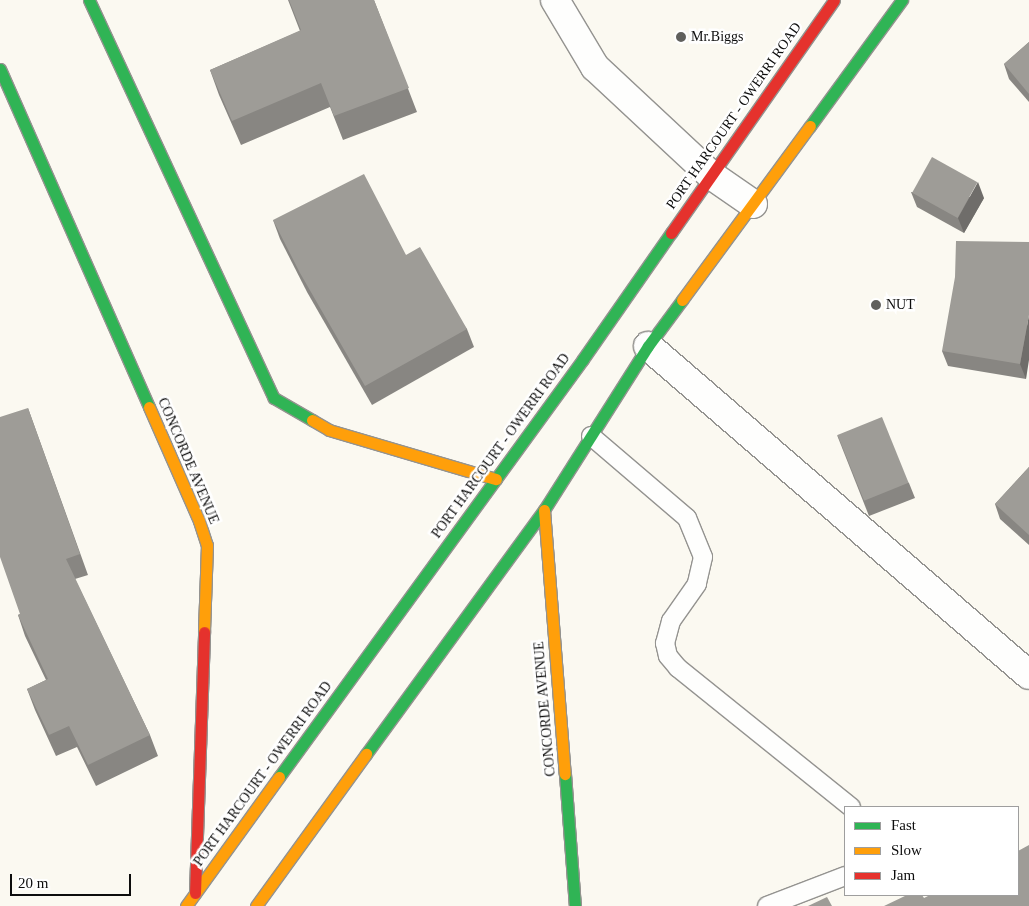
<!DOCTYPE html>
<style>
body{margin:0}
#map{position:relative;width:1029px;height:906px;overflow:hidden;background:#fbf9f1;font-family:Georgia,serif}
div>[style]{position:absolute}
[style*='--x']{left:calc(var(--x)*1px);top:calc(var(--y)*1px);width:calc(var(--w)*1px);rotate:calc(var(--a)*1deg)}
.roads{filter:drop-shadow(1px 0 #949390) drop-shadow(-1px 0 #949390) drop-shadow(0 1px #949390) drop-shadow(0 -1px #949390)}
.lane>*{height:18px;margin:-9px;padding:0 9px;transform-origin:9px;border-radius:9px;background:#fefefd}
.street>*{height:28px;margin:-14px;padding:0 14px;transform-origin:14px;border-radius:14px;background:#fefefd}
.fast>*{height:11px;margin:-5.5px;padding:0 5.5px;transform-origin:5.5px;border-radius:5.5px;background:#30b455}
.slow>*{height:11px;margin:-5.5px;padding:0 5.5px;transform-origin:5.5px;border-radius:5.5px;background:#ff9f0a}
.jam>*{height:11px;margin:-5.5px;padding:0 5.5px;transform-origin:5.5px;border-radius:5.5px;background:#e5322d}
.wall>*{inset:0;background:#888682}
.shaded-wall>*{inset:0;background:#6f6d6a}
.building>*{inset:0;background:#9e9c97;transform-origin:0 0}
.dots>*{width:14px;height:14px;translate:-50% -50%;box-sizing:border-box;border:2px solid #fff;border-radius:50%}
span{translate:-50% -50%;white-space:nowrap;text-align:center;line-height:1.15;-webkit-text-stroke:5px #fff;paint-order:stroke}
.poi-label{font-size:14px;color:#0d0d0d}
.left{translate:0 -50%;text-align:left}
.street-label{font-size:14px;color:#0d0d0d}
.legend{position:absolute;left:844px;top:806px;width:175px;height:90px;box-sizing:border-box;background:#fff;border:1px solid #9e9e9e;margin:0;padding:6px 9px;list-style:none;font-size:15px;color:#0d0d0d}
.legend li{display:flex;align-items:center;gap:10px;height:25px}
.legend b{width:25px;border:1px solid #9e9e9e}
.scale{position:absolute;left:10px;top:874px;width:121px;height:22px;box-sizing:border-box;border:2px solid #0d0d0d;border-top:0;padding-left:6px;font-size:15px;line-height:18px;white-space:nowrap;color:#0d0d0d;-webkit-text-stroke:4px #fff;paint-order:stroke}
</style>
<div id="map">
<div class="roads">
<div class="lane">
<div style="--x:591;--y:436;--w:126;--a:40.5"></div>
<div style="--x:687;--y:518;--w:42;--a:67.7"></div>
<div style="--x:703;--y:557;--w:28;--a:103"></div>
<div style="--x:697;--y:584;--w:45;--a:125.1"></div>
<div style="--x:671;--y:621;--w:23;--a:105"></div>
<div style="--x:665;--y:643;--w:13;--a:77"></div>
<div style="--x:668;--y:656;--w:16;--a:50"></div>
<div style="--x:678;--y:668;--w:222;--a:38.8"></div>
<div style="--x:767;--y:906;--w:84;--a:-21"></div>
</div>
<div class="street">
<div style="--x:555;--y:0;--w:78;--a:59.2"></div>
<div style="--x:595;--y:67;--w:158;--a:43"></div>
<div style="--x:711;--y:175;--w:51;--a:34.6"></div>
<div style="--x:648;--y:346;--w:503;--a:40.81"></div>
</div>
<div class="fast">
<div style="--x:89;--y:0;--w:439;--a:65.1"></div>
<div style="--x:274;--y:398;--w:44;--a:30.1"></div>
<div style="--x:0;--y:69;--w:369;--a:66.2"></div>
<div style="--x:810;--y:126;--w:156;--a:-53.9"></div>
<div style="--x:366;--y:754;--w:302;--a:-53.9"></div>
<div style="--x:544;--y:510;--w:194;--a:-57.6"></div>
<div style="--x:648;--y:346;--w:57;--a:-53.5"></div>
<div style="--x:565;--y:774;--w:132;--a:85.7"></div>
<div style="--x:279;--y:777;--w:517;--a:-53.97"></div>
<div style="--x:583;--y:359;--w:154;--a:-55.1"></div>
</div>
<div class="slow">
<div style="--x:682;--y:300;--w:216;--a:-53.7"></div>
<div style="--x:149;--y:407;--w:124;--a:66.3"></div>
<div style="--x:199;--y:521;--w:25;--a:72"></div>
<div style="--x:207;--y:545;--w:87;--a:92"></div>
<div style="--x:312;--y:420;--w:20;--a:30"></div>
<div style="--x:329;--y:430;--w:174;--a:16.4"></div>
<div style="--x:544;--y:510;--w:265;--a:85.5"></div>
<div style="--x:186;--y:906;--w:159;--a:-54.2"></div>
<div style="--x:256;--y:906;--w:188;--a:-54.1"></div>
</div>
<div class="jam">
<div style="--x:671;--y:233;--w:284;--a:-55"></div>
<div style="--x:195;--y:893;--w:261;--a:-88"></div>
</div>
</div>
<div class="wall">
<div style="clip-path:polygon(288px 0,374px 0,417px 112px,343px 140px,330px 107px,241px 145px,219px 95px,210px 70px,300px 31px)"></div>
<div style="clip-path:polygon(1029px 42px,1029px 102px,1009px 79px,1004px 64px)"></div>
<div style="clip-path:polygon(911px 192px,984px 198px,964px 233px,917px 207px)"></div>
<div style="clip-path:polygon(273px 220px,406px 255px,467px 329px,474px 347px,372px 405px,307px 292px,280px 239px)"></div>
<div style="clip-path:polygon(1029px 242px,1026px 379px,948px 366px,942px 351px)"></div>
<div style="clip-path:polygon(28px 408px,88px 575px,75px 579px,150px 735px,158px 756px,96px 786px,77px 747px,56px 756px,35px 710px,27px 689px,46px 680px,25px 636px,18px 615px,20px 614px)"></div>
<div style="clip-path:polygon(837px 435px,909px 483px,915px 498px,869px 516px)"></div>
<div style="clip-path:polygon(1029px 467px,1029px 545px,1000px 519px,995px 504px)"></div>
</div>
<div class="shaded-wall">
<div style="clip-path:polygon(978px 182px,984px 198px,964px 233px,958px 218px)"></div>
<div style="clip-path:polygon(1029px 315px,1029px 360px,1026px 379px,1020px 364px)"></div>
</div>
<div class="building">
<div style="clip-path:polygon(289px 0,374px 0,409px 88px,334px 116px,321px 83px,232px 121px,210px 70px,301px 30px)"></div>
<div style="clip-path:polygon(1029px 42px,1029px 94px,1004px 64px)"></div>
<div style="left:932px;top:157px;width:52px;height:41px;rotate:29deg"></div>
<div style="clip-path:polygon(364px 174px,406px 255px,420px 247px,467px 329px,365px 386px,300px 273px,273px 220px)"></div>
<div style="clip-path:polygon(956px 241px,1029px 242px,1029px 315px,1020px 364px,942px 351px,955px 277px)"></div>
<div style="clip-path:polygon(28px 408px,80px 554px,66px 559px,150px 735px,88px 765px,69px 726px,49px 735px,27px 689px,48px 679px,18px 615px,20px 614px,0 557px,0 417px)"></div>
<div style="left:882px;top:417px;width:71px;height:48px;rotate:68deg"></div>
<div style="clip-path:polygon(1029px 467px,1029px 535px,995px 504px)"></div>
<div style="clip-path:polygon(1029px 845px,1029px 906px,884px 906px,907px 895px,922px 895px,924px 898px,930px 895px,1018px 895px,1018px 851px)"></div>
<div style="clip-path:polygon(827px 897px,832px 906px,808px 906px)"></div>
</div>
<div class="dots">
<div style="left:681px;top:37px;background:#60605d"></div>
<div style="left:876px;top:305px;background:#60605d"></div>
</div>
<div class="poi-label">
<span class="left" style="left:691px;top:37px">Mr.Biggs</span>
<span class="left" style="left:886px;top:305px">NUT</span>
</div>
<div class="street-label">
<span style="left:734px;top:116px;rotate:-55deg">PORT HARCOURT - OWERRI ROAD</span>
<span style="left:501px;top:446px;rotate:-54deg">PORT HARCOURT - OWERRI ROAD</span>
<span style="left:188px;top:461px;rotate:67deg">CONCORDE AVENUE</span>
<span style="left:545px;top:709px;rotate:-95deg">CONCORDE AVENUE</span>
<span style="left:263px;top:774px;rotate:-54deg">PORT HARCOURT - OWERRI ROAD</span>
</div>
<ul class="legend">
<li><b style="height:6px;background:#30b455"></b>Fast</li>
<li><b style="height:6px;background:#ff9f0a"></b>Slow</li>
<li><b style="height:6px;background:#e5322d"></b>Jam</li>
</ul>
<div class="scale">20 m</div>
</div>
